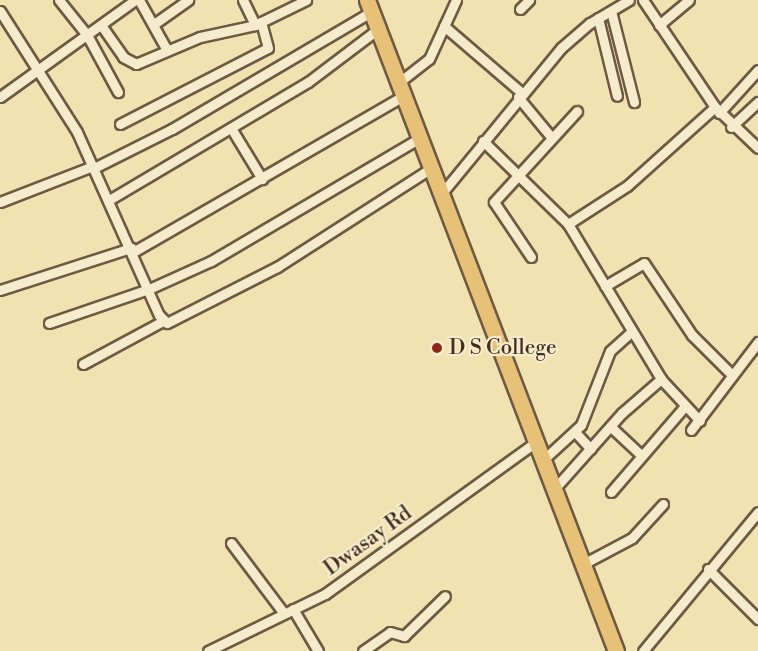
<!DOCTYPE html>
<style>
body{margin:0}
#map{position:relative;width:758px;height:651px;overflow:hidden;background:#f1e2b1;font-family:"Libre Bodoni",serif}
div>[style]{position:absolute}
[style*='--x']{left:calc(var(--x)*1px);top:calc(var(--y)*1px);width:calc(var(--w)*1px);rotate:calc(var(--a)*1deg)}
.roads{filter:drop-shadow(2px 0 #6e5a43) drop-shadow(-2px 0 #6e5a43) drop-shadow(0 2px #6e5a43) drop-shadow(0 -2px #6e5a43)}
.minor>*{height:9px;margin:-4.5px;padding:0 4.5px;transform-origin:4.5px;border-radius:4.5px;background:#f6eccc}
.trunk>*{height:15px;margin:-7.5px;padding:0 7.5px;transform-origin:7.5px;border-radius:7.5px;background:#e8c178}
.dots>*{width:16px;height:16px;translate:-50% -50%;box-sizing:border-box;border:3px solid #f6eccc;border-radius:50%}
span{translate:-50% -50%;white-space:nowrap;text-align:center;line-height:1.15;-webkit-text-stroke:4.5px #f6eccc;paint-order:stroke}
.poi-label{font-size:21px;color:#432d1e}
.left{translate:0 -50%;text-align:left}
.street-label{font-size:21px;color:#432d1e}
</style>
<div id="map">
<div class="roads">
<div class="minor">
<div style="--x:59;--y:0;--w:45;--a:51.3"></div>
<div style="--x:87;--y:35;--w:65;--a:61.5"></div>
<div style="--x:139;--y:0;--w:57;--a:60.8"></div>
<div style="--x:243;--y:0;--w:28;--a:64"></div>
<div style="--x:643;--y:0;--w:129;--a:56.1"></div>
<div style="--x:715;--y:107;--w:59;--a:43.6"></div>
<div style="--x:520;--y:9;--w:13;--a:-45"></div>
<div style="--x:0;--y:11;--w:143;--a:57.5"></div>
<div style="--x:77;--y:132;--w:201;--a:65.9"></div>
<div style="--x:159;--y:315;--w:11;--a:45"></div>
<div style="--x:167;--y:323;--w:123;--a:-27"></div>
<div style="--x:277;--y:267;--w:183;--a:-32.7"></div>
<div style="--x:611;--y:11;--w:94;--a:75.8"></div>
<div style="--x:598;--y:18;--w:80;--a:76.3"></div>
<div style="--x:154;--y:24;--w:42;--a:-35.2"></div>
<div style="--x:101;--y:25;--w:39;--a:55"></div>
<div style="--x:123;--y:57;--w:15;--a:28"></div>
<div style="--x:136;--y:64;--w:69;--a:-22.9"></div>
<div style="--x:200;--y:37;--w:56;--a:-12.3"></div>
<div style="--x:255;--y:25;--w:57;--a:-26.1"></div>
<div style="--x:659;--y:25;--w:39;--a:-40"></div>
<div style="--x:444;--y:26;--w:103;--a:40.7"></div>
<div style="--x:398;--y:83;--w:39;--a:-38"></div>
<div style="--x:429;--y:59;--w:65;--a:-65.4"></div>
<div style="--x:0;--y:97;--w:166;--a:-35.7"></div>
<div style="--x:518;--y:97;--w:53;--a:50.3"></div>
<div style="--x:719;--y:113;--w:58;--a:-47.8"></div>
<div style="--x:120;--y:124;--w:166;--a:-27.2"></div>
<div style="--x:268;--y:48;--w:27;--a:-105"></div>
<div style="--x:731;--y:127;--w:37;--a:-43"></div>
<div style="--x:231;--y:128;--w:60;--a:58.7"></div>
<div style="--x:483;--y:141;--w:119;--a:44.3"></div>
<div style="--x:568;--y:224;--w:181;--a:59"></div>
<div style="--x:661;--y:379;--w:57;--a:47.1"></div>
<div style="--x:94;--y:168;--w:87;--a:-26.6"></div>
<div style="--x:172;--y:129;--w:231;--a:-30.5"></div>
<div style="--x:442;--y:193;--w:188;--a:-50.6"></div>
<div style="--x:561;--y:48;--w:38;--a:-41"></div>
<div style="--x:590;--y:23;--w:45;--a:-30.5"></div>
<div style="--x:109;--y:200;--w:231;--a:-30.7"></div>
<div style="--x:308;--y:82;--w:88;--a:-37.1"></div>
<div style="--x:0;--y:202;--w:100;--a:-21.2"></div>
<div style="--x:568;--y:224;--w:70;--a:-32.8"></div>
<div style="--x:627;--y:186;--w:118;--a:-41.9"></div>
<div style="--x:133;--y:252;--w:312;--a:-30"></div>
<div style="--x:531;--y:257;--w:66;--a:-123.9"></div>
<div style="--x:494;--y:202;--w:123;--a:-47.6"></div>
<div style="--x:605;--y:286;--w:45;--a:-30.5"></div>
<div style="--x:644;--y:263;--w:87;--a:56.3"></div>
<div style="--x:692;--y:335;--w:57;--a:45"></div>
<div style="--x:0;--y:290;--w:138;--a:-17.8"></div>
<div style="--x:49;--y:323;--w:106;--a:-18.8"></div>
<div style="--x:149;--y:289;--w:68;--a:-24.3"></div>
<div style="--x:211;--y:261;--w:243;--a:-30.5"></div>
<div style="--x:83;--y:364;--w:91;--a:-28.3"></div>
<div style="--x:611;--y:427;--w:41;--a:43"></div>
<div style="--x:691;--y:430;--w:111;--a:-52.7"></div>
<div style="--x:575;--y:432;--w:23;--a:47"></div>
<div style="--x:544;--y:459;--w:50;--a:-42.6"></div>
<div style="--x:581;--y:425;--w:79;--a:-68.6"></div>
<div style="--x:610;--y:351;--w:28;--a:-42"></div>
<div style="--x:556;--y:487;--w:99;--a:-48.3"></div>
<div style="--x:622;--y:413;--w:52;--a:-41.1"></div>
<div style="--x:611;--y:492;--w:112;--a:-49.3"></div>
<div style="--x:231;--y:543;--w:86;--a:53"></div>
<div style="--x:583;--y:564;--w:55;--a:-28"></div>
<div style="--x:632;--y:538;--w:46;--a:-47.6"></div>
<div style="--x:708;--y:569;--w:71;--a:45"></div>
<div style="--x:293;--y:609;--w:49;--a:59.2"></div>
<div style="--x:208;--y:651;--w:130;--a:-26"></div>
<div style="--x:325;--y:594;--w:261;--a:-35.8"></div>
<div style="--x:363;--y:651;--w:33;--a:-35"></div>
<div style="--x:390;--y:632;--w:15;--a:16"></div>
<div style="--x:404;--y:636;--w:57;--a:-44.3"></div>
<div style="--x:643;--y:651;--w:180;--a:-50.4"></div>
</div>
<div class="trunk">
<div style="--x:367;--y:0;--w:697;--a:69.07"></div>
</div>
</div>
<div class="dots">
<div style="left:437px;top:348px;background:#8f2418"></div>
</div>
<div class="poi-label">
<span class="left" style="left:449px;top:348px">D S College</span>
</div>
<div class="street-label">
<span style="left:368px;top:541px;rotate:-36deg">Dwasay Rd</span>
</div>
</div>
